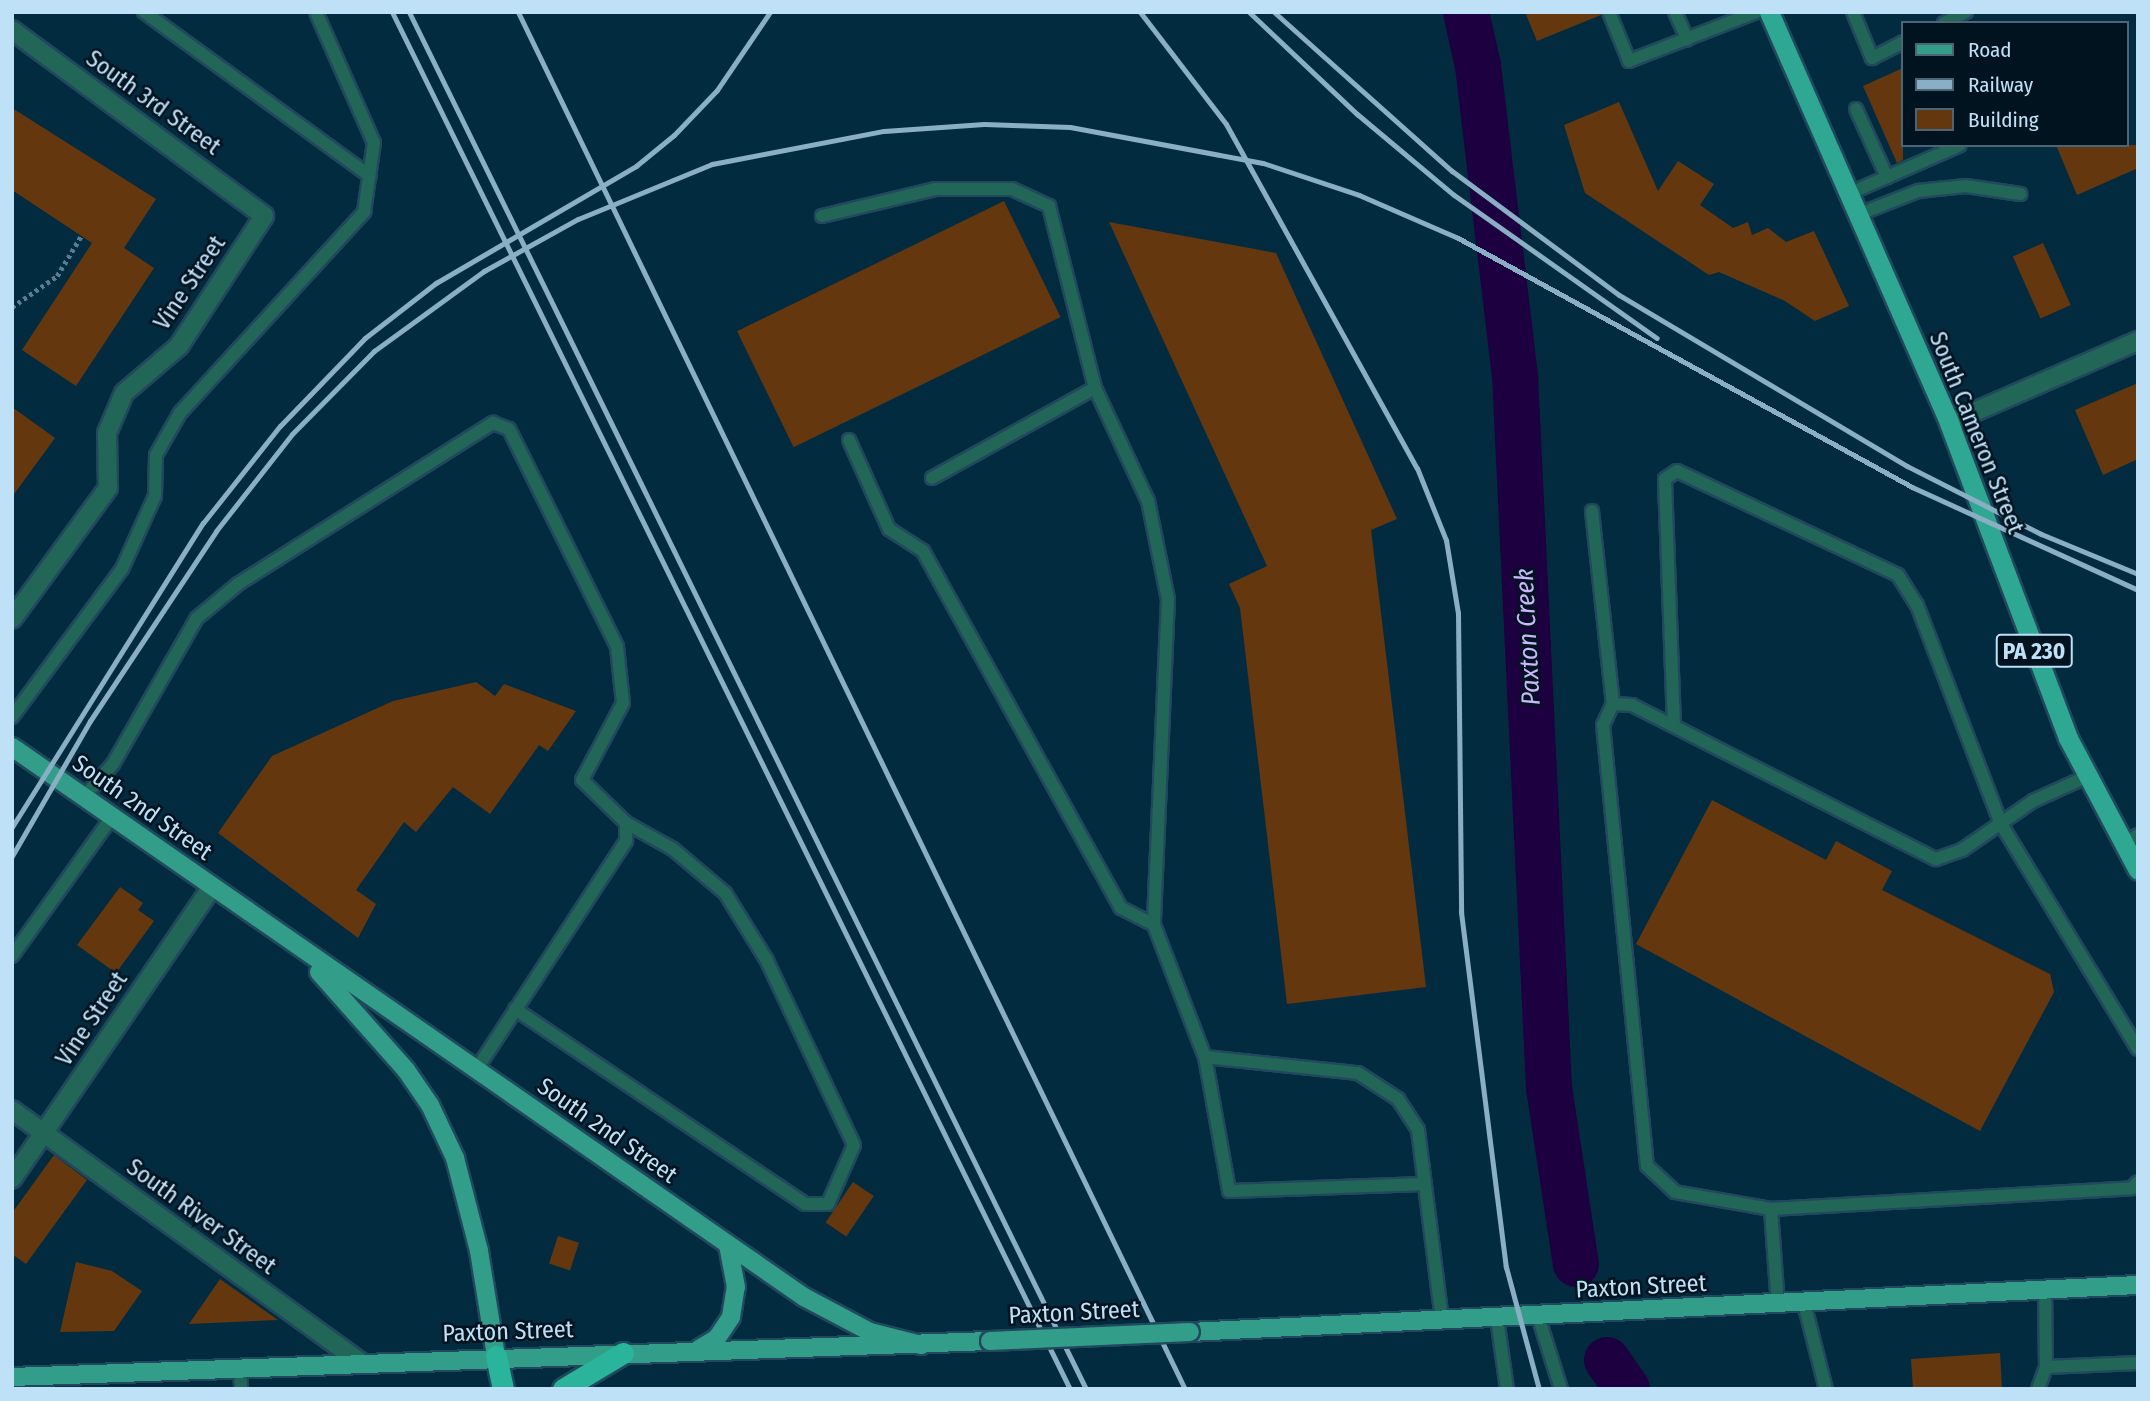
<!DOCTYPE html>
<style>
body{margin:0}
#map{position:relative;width:2150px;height:1401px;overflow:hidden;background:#032b40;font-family:"Fira Sans Condensed",sans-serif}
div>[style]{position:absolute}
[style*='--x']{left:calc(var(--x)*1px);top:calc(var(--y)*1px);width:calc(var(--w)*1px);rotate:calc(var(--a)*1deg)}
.river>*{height:46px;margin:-23px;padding:0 23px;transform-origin:23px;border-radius:23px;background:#1d003f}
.building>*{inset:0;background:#64370f;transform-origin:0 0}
.path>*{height:4.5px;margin-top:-2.25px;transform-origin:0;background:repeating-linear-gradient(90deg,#577d92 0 3.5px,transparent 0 7px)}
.roads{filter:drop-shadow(2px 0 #21485d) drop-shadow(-2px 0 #21485d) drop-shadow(0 2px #21485d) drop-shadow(0 -2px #21485d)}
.service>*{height:12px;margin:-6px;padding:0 6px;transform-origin:6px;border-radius:6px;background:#226658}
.minor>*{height:18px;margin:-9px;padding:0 9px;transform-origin:9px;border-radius:9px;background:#226658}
.primary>*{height:18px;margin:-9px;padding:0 9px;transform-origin:9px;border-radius:9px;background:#329d88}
.trunk>*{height:19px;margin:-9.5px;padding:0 9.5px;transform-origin:9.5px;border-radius:9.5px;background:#2ea892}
.motorway>*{height:21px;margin:-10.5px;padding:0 10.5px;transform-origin:10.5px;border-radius:10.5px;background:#2ab49b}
.rail>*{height:5px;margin:-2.5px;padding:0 2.5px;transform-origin:2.5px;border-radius:2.5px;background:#8aafc5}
.bridges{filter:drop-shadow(2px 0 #21485d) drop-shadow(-2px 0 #21485d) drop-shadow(0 2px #21485d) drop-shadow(0 -2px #21485d)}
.primary-bridge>*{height:18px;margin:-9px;padding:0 9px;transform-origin:9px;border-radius:9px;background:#329d88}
span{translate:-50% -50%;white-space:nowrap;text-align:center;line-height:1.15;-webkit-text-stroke:5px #00131f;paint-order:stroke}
.shield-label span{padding:2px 5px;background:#00131f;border:2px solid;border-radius:5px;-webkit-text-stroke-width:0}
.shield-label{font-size:23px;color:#bee1f8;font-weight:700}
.street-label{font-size:24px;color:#bee1f8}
.water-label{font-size:26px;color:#cab6fc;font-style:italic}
.frame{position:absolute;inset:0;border:14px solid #bee1f8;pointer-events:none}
.legend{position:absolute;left:1901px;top:21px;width:228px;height:126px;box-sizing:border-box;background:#00131f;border:2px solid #4c6576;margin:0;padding:9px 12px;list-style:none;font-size:21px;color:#bee1f8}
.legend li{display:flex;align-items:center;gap:14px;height:35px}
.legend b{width:35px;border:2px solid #4c6576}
</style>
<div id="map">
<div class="river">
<div style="--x:1466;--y:12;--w:55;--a:77.5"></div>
<div style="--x:1478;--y:66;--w:311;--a:83.2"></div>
<div style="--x:1515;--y:375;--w:714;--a:87.27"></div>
<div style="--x:1549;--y:1088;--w:178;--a:81.3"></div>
<div style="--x:1607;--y:1360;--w:35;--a:55"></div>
</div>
<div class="building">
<div style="clip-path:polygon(1525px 12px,1600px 12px,1601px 15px,1537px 41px)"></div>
<div style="clip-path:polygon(1903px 68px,1903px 160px,1897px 163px,1863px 86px)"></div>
<div style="clip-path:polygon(1619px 102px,1658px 191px,1678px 161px,1714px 184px,1700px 205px,1733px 228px,1748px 222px,1752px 235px,1768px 228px,1786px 242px,1814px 231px,1849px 306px,1815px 321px,1785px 301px,1719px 272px,1709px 275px,1585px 193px,1564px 125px)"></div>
<div style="clip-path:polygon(12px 108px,156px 199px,124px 248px,154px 268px,76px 386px,22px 350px,92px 243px,12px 190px)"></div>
<div style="clip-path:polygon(2056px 145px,2138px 145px,2138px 168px,2077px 195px)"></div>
<div style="left:1004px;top:201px;width:129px;height:297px;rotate:64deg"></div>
<div style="clip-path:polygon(1109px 222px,1276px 253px,1397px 519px,1371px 530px,1426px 987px,1287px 1004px,1240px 608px,1229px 584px,1267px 566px)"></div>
<div style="left:2043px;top:243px;width:68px;height:33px;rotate:66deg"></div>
<div style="clip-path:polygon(2138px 383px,2138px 459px,2103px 475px,2075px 410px)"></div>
<div style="clip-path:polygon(12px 407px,55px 438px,12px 497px)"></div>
<div style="clip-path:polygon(476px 682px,495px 696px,504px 684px,576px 711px,548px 751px,539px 745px,490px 814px,453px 787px,416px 832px,404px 822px,356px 890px,376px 904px,358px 938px,218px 833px,272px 756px,393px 701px)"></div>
<div style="clip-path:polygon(1712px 800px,1826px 860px,1836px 841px,1892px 871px,1882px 890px,2050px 974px,2054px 992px,1980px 1131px,1636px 944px)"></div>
<div style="clip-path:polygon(120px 887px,143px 903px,138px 910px,154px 921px,116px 973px,77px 945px)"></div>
<div style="clip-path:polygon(54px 1155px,87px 1180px,26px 1264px,12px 1254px,12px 1213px)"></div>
<div style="left:853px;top:1182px;width:25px;height:49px;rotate:34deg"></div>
<div style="left:558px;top:1236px;width:22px;height:29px;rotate:18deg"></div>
<div style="clip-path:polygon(76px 1262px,112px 1271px,142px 1291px,114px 1331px,60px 1332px)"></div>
<div style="clip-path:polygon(220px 1279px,278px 1320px,189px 1324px)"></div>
<div style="clip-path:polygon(2000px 1353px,2002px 1389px,1913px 1389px,1911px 1359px)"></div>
</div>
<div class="path">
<div style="--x:12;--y:307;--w:55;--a:-34.6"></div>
<div style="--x:57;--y:276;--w:47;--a:-59"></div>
</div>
<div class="roads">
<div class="service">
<div style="--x:144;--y:12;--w:279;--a:36"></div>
<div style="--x:1609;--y:12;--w:53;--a:67.8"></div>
<div style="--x:1629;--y:61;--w:136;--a:-21.1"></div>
<div style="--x:1675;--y:12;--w:30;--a:66"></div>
<div style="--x:1853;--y:12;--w:50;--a:67.6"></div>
<div style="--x:1872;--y:58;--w:35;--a:-27"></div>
<div style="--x:1944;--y:23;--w:25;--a:-27"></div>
<div style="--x:1856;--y:109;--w:75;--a:65.5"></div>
<div style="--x:1848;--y:194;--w:122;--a:-23.6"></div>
<div style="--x:1857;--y:215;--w:66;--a:-21.5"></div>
<div style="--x:1918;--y:191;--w:48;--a:-5.9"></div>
<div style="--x:1966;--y:186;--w:55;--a:8.4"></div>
<div style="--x:822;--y:216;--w:116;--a:-13.4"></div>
<div style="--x:935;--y:189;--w:77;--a:0"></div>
<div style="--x:1012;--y:189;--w:41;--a:24.7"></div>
<div style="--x:1049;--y:206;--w:188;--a:75.8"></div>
<div style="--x:849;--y:440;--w:98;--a:65.8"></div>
<div style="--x:889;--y:529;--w:40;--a:32.9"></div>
<div style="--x:923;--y:551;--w:408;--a:61"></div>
<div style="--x:1121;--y:908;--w:37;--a:27"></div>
<div style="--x:932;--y:478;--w:186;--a:-28.9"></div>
<div style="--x:1095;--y:388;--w:125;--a:64.9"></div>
<div style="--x:1148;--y:501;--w:100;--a:78.5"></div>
<div style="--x:1168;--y:599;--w:326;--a:92.5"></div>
<div style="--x:1154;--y:925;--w:142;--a:68.9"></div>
<div style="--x:1205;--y:1057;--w:154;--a:6"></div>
<div style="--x:1358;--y:1073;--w:48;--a:33"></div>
<div style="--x:1398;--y:1099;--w:37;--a:57"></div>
<div style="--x:1418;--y:1130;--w:193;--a:82.8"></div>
<div style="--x:1592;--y:511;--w:194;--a:83.8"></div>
<div style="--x:12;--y:717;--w:184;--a:-53.4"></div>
<div style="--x:122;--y:569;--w:80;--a:-65.7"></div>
<div style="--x:155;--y:496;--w:41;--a:-88.6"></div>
<div style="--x:156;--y:455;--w:48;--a:-60.3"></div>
<div style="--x:180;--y:413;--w:273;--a:-47.5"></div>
<div style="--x:364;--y:212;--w:70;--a:-81.8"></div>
<div style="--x:374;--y:143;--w:143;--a:-113.9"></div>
<div style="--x:1674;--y:726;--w:247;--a:-92.1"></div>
<div style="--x:1665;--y:479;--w:14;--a:-34"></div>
<div style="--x:1677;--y:471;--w:244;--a:25.2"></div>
<div style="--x:1898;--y:575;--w:36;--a:58"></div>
<div style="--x:1917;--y:605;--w:235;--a:69"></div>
<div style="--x:2001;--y:824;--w:263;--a:58.7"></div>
<div style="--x:84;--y:797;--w:44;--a:-48.7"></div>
<div style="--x:113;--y:764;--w:168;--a:-60.1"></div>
<div style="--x:197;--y:618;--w:53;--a:-39.7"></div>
<div style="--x:238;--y:584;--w:302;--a:-32.3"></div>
<div style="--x:493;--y:423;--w:17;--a:21"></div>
<div style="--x:509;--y:429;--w:243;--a:63.6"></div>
<div style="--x:617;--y:647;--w:56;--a:83.9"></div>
<div style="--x:623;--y:703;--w:87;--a:118"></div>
<div style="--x:582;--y:780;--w:62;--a:44.3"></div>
<div style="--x:626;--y:823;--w:18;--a:90"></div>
<div style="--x:626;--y:841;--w:274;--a:123.2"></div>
<div style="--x:2123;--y:843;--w:17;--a:-28"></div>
<div style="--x:12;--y:956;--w:171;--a:-54.3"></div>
<div style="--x:515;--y:1009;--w:349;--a:33.9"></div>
<div style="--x:805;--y:1204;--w:23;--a:0"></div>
<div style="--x:828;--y:1204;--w:64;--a:-66.2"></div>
<div style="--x:854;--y:1145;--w:206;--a:-115.3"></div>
<div style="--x:766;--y:959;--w:78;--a:-121.8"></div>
<div style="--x:725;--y:893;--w:68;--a:-139.8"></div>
<div style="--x:673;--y:849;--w:54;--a:-151"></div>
<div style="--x:1205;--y:1057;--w:136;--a:79.8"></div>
<div style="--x:1229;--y:1191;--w:195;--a:-2.1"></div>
<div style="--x:1771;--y:1209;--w:362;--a:-3.3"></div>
<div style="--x:2132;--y:1188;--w:8;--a:-45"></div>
<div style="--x:1804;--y:1303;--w:89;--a:75.7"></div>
<div style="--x:1778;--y:1305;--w:96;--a:-94.2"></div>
<div style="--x:1771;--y:1209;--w:97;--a:-170"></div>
<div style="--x:1675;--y:1192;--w:38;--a:-137"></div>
<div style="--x:1647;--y:1166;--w:443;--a:-95.7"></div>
<div style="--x:1603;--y:725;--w:23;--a:-65"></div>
<div style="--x:1613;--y:704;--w:19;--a:3"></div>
<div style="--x:1632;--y:705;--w:341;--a:26.9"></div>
<div style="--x:1936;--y:859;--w:28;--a:-19"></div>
<div style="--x:1962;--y:850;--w:86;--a:-34.6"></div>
<div style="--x:2033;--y:801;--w:60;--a:-24.4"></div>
<div style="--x:1538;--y:1316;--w:77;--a:72.5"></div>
<div style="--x:1497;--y:1318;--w:72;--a:82"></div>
<div style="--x:240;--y:1367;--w:22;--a:87"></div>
<div style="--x:2046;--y:1367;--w:92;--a:-2.5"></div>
<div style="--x:2038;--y:1389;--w:23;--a:-70"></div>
<div style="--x:2046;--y:1367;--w:77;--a:-90.7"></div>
</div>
<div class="minor">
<div style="--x:12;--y:30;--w:313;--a:36.4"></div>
<div style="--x:264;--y:216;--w:155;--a:123.2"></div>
<div style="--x:179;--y:346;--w:72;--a:139.5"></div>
<div style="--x:124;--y:393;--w:43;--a:113"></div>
<div style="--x:107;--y:433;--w:55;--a:89"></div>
<div style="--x:108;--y:488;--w:162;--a:126.2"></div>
<div style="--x:1949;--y:423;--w:206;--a:-23.5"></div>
<div style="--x:12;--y:1110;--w:432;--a:35.9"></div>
<div style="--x:12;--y:1179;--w:354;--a:-55.6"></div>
</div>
<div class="primary">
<div style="--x:12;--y:747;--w:964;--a:34.78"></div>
<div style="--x:804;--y:1297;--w:75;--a:27.9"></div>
<div style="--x:870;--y:1332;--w:53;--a:14.3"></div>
<div style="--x:319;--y:972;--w:131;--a:48.4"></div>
<div style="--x:406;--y:1070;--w:42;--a:55.6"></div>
<div style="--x:430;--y:1105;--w:59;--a:64.7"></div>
<div style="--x:455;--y:1158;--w:96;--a:75.5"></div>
<div style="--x:479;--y:1251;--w:106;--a:80.8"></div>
<div style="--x:1190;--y:1332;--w:949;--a:-2.84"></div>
<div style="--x:699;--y:1349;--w:21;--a:-31"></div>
<div style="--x:717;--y:1338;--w:25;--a:-56"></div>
<div style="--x:731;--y:1317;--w:30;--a:-81"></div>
<div style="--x:736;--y:1287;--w:43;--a:-100.8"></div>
<div style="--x:12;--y:1377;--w:979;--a:-2.11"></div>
</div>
<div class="trunk">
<div style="--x:1769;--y:12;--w:449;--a:66.3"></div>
<div style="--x:1949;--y:423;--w:337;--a:69.3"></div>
<div style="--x:2068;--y:738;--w:149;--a:62.1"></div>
</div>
<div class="motorway">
<div style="--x:496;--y:1356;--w:34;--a:78"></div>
<div style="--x:563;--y:1389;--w:70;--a:-31"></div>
</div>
</div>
<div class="rail">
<div style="--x:392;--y:12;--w:1535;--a:63.79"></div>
<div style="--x:409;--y:12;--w:1534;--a:63.82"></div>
<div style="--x:518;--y:12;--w:1530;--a:64.16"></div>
<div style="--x:1140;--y:12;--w:141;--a:52.5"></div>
<div style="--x:1226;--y:124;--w:393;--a:61"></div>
<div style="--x:1417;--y:468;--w:78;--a:68.1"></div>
<div style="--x:1446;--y:540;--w:74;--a:80.7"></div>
<div style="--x:1458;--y:613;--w:299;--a:89.4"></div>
<div style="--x:1461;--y:912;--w:358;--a:82.8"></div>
<div style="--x:1506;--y:1267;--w:126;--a:74.9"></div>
<div style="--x:1249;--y:12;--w:149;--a:43.4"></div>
<div style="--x:1357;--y:114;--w:126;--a:39.9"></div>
<div style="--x:1454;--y:195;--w:248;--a:35.2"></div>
<div style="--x:1274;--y:12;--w:239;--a:41.8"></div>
<div style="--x:1452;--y:171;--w:208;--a:36.6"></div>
<div style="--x:1619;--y:295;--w:335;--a:30.7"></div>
<div style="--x:1907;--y:466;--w:150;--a:26.9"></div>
<div style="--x:2041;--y:534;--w:105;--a:22.4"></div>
<div style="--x:12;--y:827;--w:359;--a:-57.9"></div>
<div style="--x:203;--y:523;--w:124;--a:-51.6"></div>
<div style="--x:280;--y:426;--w:122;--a:-46"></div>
<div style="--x:365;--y:338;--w:90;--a:-37.8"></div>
<div style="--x:436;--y:283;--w:232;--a:-30.3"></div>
<div style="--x:636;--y:166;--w:49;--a:-39.2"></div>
<div style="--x:674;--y:135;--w:62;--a:-46.3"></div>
<div style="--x:717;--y:90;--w:94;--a:-55.8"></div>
<div style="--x:12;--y:856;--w:156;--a:-60"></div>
<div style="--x:90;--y:721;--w:228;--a:-56.4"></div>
<div style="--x:216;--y:531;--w:123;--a:-51.9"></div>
<div style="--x:292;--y:434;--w:117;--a:-45.3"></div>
<div style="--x:374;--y:351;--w:136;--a:-36"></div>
<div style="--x:484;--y:271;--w:107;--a:-29"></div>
<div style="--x:578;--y:219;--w:145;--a:-22.3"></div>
<div style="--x:712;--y:164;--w:175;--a:-10.9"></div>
<div style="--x:884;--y:131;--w:100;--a:-4"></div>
<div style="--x:984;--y:124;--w:86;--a:2"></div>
<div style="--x:1070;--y:127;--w:196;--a:10.6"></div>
<div style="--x:1263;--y:163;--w:101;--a:18.4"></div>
<div style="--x:1359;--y:195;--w:108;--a:23.5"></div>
<div style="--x:1458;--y:238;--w:518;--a:28.74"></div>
<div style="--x:1912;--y:487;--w:248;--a:24.5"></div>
</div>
<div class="bridges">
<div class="primary-bridge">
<div style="--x:990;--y:1341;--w:200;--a:-2.6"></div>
</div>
</div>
<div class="shield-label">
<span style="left:2034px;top:651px">PA 230</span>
</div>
<div class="street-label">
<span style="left:153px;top:103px;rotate:36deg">South 3rd Street</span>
<span style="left:190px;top:283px;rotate:-56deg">Vine Street</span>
<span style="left:1976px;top:433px;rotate:68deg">South Cameron Street</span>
<span style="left:142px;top:808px;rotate:35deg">South 2nd Street</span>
<span style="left:92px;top:1019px;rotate:-56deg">Vine Street</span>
<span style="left:607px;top:1131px;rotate:35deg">South 2nd Street</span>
<span style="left:201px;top:1217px;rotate:36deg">South River Street</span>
<span style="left:1641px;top:1287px;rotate:-3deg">Paxton Street</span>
<span style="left:1074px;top:1313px;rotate:-3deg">Paxton Street</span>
<span style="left:508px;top:1332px;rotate:-2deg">Paxton Street</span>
</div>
<div class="water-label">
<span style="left:1528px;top:637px;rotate:-93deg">Paxton Creek</span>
</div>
<div class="frame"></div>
<ul class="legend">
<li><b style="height:9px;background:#329d88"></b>Road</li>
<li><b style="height:9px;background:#8aafc5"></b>Railway</li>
<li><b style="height:19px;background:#64370f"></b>Building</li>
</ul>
</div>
